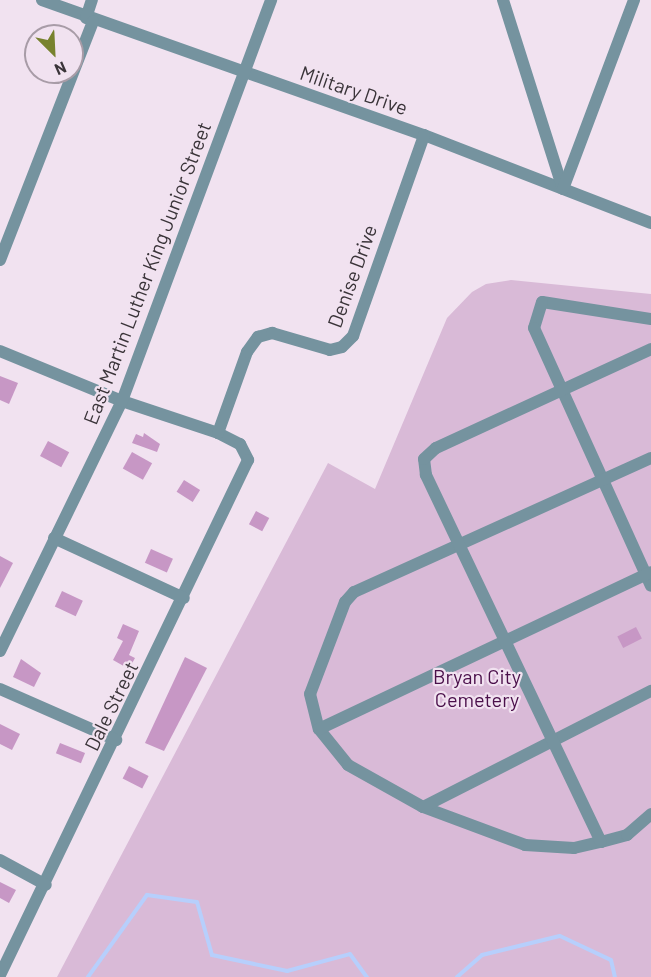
<!DOCTYPE html>
<style>
body{margin:0}
#map{position:relative;width:651px;height:977px;overflow:hidden;background:#f1e2f0;font-family:Barlow,sans-serif}
div>[style]{position:absolute}
[style*='--x']{left:calc(var(--x)*1px);top:calc(var(--y)*1px);width:calc(var(--w)*1px);rotate:calc(var(--a)*1deg)}
.green>*{inset:0;background:#d9bad7}
.stream>*{height:4px;margin:-2px;padding:0 2px;transform-origin:2px;border-radius:2px;background:#b7cffc}
.building>*{inset:0;background:#c797c5;transform-origin:0 0}
.minor>*{height:12px;margin:-6px;padding:0 6px;transform-origin:6px;border-radius:6px;background:#75939f}
span{translate:-50% -50%;white-space:nowrap;text-align:center;line-height:1.15;-webkit-text-stroke:4.5px #f1e2f0;paint-order:stroke}
.street-label{font-size:20px;color:#3a3439}
.park-label{font-size:20px;color:#4a0f4a}
.north{position:absolute;left:24px;top:24px;width:60px;height:60px;box-sizing:border-box;background:#f1e2f0;border:2px solid #a89ca7;border-radius:50%;rotate:156deg;font-size:16px;font-weight:700;line-height:24px;text-align:center;color:#3a3439}
.north::after{content:'';display:block;margin:auto;width:21px;height:27px;background:#78822e;clip-path:polygon(50% 0,100% 100%,50% 72%,0 100%)}
</style>
<div id="map">
<div class="green">
<div style="clip-path:polygon(511px 280px,651px 294px,651px 977px,57px 977px,328px 463px,375px 489px,447px 318px,472px 292px,486px 284px)"></div>
</div>
<div class="stream">
<div style="--x:88;--y:977;--w:101;--a:-54.3"></div>
<div style="--x:147;--y:895;--w:50;--a:8"></div>
<div style="--x:197;--y:902;--w:55;--a:74.2"></div>
<div style="--x:212;--y:955;--w:77;--a:12"></div>
<div style="--x:287;--y:971;--w:65;--a:-15.1"></div>
<div style="--x:350;--y:954;--w:29;--a:54"></div>
<div style="--x:457;--y:977;--w:33;--a:-41"></div>
<div style="--x:482;--y:955;--w:80;--a:-13.7"></div>
<div style="--x:560;--y:936;--w:56;--a:25.2"></div>
<div style="--x:611;--y:960;--w:17;--a:77"></div>
</div>
<div class="building">
<div style="clip-path:polygon(0 376px,18px 383px,9px 404px,0 400px)"></div>
<div style="clip-path:polygon(144px 433px,160px 444px,157px 452px,132px 443px,136px 434px,143px 437px)"></div>
<div style="left:48px;top:441px;width:24px;height:17px;rotate:28deg"></div>
<div style="left:132px;top:452px;width:23px;height:19px;rotate:29deg"></div>
<div style="left:184px;top:480px;width:19px;height:14px;rotate:32deg"></div>
<div style="left:256px;top:511px;width:15px;height:15px;rotate:28deg"></div>
<div style="left:151px;top:549px;width:24px;height:15px;rotate:24deg"></div>
<div style="clip-path:polygon(0 556px,13px 563px,0 588px)"></div>
<div style="left:62px;top:591px;width:23px;height:17px;rotate:25deg"></div>
<div style="clip-path:polygon(123px 624px,139px 631px,129px 655px,135px 658px,129px 669px,113px 660px,123px 641px,117px 638px)"></div>
<div style="left:636px;top:627px;width:13px;height:21px;rotate:63deg"></div>
<div style="clip-path:polygon(185px 657px,207px 668px,164px 751px,145px 743px)"></div>
<div style="clip-path:polygon(21px 659px,41px 673px,34px 687px,13px 677px)"></div>
<div style="clip-path:polygon(0 724px,20px 734px,12px 750px,0 744px)"></div>
<div style="left:60px;top:743px;width:27px;height:11px;rotate:22deg"></div>
<div style="left:129px;top:766px;width:22px;height:14px;rotate:27deg"></div>
<div style="clip-path:polygon(0 882px,16px 890px,9px 903px,0 898px)"></div>
</div>
<div class="minor">
<div style="--x:42;--y:0;--w:405;--a:19.5"></div>
<div style="--x:424;--y:135;--w:243;--a:21.2"></div>
<div style="--x:503;--y:0;--w:198;--a:72.4"></div>
<div style="--x:86;--y:18;--w:19;--a:-72"></div>
<div style="--x:563;--y:189;--w:202;--a:-69.4"></div>
<div style="--x:0;--y:260;--w:256;--a:-68.7"></div>
<div style="--x:651;--y:319;--w:110;--a:-171.1"></div>
<div style="--x:542;--y:302;--w:27;--a:107"></div>
<div style="--x:534;--y:328;--w:283;--a:65.6"></div>
<div style="--x:0;--y:351;--w:132;--a:22.3"></div>
<div style="--x:122;--y:401;--w:101;--a:18.4"></div>
<div style="--x:218;--y:433;--w:25;--a:27"></div>
<div style="--x:240;--y:444;--w:18;--a:63"></div>
<div style="--x:248;--y:460;--w:572;--a:115.71"></div>
<div style="--x:218;--y:433;--w:86;--a:-70.3"></div>
<div style="--x:247;--y:352;--w:19;--a:-54"></div>
<div style="--x:258;--y:337;--w:15;--a:-16"></div>
<div style="--x:272;--y:333;--w:60;--a:16.3"></div>
<div style="--x:330;--y:350;--w:12;--a:-14"></div>
<div style="--x:342;--y:347;--w:16;--a:-45"></div>
<div style="--x:353;--y:336;--w:213;--a:-70.5"></div>
<div style="--x:651;--y:458;--w:326;--a:155.7"></div>
<div style="--x:354;--y:592;--w:13;--a:132"></div>
<div style="--x:345;--y:602;--w:98;--a:110.8"></div>
<div style="--x:310;--y:694;--w:36;--a:76"></div>
<div style="--x:319;--y:729;--w:46;--a:51.1"></div>
<div style="--x:348;--y:765;--w:86;--a:29.2"></div>
<div style="--x:423;--y:807;--w:109;--a:20.4"></div>
<div style="--x:525;--y:845;--w:49;--a:3.5"></div>
<div style="--x:574;--y:848;--w:28;--a:-13"></div>
<div style="--x:601;--y:842;--w:27;--a:-15"></div>
<div style="--x:627;--y:835;--w:32;--a:-41"></div>
<div style="--x:54;--y:538;--w:143;--a:24.8"></div>
<div style="--x:0;--y:651;--w:278;--a:-64"></div>
<div style="--x:122;--y:401;--w:428;--a:-69.6"></div>
<div style="--x:0;--y:689;--w:127;--a:23.7"></div>
<div style="--x:319;--y:729;--w:367;--a:-25.3"></div>
<div style="--x:423;--y:807;--w:256;--a:-27"></div>
<div style="--x:601;--y:842;--w:407;--a:-115.5"></div>
<div style="--x:426;--y:475;--w:16;--a:-97"></div>
<div style="--x:424;--y:459;--w:16;--a:-43"></div>
<div style="--x:436;--y:448;--w:237;--a:-24.7"></div>
<div style="--x:0;--y:860;--w:52;--a:28.5"></div>
</div>
<div class="street-label">
<span style="left:354px;top:90px;rotate:19deg">Military Drive</span>
<span style="left:147px;top:273px;rotate:-69deg">East Martin Luther King Junior Street</span>
<span style="left:352px;top:276px;rotate:-70deg">Denise Drive</span>
<span style="left:111px;top:706px;rotate:-64deg">Dale Street</span>
</div>
<div class="park-label">
<span style="left:477px;top:688px">Bryan City<br>Cemetery</span>
</div>
<div class="north">N</div>
</div>
